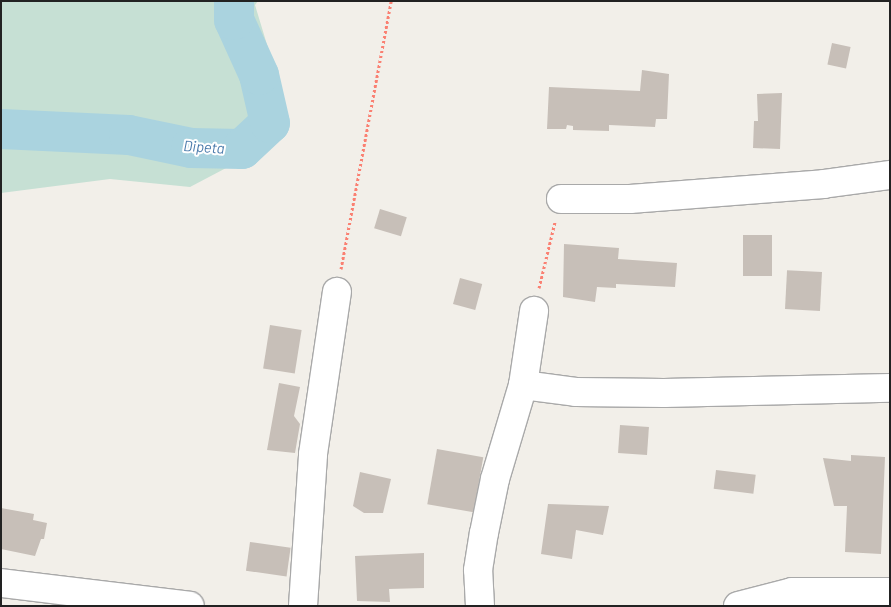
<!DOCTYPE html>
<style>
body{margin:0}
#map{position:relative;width:891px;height:607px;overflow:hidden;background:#f2efe9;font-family:Barlow,sans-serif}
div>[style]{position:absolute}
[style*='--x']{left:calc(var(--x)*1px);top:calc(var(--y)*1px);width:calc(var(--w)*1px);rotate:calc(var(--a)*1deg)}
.wetland>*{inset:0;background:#c6e0d4}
.river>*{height:40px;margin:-20px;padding:0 20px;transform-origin:20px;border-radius:20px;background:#aad3df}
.building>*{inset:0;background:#c7bfb8;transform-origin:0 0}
.path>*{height:3px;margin-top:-1.5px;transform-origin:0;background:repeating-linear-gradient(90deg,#fa8072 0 2.5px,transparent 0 5px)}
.roads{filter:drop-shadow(1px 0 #a9a9a9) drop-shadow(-1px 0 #a9a9a9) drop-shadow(0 1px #a9a9a9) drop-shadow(0 -1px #a9a9a9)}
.minor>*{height:28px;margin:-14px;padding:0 14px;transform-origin:14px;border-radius:14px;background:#fff}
span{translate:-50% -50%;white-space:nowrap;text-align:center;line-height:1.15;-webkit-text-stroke:4px #fff;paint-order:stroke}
.water-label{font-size:15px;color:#4a7aab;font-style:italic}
.frame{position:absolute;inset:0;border:2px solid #222;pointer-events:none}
</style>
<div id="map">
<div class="wetland">
<div style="clip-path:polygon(1px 1px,258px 1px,255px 5px,285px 104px,283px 138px,190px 187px,110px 179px,1px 193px)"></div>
</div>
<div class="river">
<div style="--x:1;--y:129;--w:128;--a:2.7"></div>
<div style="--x:129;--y:135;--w:63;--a:11.8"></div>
<div style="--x:191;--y:148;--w:51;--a:1.1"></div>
<div style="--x:242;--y:149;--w:38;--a:-43"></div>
<div style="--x:270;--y:123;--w:49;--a:-102.9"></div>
<div style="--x:259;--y:75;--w:60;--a:-114.4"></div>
<div style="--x:234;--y:20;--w:19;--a:-90"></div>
</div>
<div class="building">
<div style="left:832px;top:43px;width:19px;height:22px;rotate:12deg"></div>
<div style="clip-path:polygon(642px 70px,669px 74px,667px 119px,656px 119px,655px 127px,609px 125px,609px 131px,573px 130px,573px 126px,567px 125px,566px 129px,547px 129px,549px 87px,640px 91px)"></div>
<div style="clip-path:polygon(782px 93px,780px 149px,753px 148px,754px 121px,758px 121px,757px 94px)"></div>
<div style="left:380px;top:209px;width:28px;height:20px;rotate:17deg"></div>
<div style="left:743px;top:235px;width:29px;height:41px"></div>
<div style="clip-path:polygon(564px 244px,619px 248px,618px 259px,677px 263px,675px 287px,616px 284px,616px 288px,597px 287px,595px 302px,563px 297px)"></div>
<div style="left:822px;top:272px;width:39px;height:35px;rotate:93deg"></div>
<div style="left:460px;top:278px;width:23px;height:27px;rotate:15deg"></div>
<div style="left:270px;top:325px;width:32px;height:44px;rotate:9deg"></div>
<div style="clip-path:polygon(279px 383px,300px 387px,294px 416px,300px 424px,295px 453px,267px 450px)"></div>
<div style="left:620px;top:425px;width:29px;height:28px;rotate:4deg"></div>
<div style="left:437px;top:449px;width:47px;height:56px;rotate:10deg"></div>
<div style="clip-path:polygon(851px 455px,885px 457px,881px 554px,845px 552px,847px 506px,834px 506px,823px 458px,851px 461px)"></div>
<div style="left:716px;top:470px;width:40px;height:19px;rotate:7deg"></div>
<div style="clip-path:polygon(360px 472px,391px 479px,383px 513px,364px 513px,353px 506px)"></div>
<div style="clip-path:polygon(548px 504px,609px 506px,603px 535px,576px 530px,572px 559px,541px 554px)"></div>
<div style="clip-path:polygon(1px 508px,34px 514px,33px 520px,47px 523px,44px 539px,41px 539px,35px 556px,1px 549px)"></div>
<div style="left:250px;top:542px;width:41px;height:29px;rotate:8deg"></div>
<div style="clip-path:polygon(424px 553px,424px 588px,389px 589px,390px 602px,357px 601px,355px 556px)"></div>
</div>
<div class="path">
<div style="--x:341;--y:269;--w:273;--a:-79.4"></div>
<div style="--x:539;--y:288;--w:68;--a:-76.4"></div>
</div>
<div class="roads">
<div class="minor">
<div style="--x:561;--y:199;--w:69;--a:0"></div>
<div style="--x:630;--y:199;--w:194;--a:-4.4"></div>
<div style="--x:823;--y:184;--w:68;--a:-7.7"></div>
<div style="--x:523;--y:385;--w:53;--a:7.5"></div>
<div style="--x:576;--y:392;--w:88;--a:0.7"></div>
<div style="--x:664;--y:393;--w:226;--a:-1.3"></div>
<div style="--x:1;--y:583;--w:190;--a:6.9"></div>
<div style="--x:303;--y:606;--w:152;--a:-86.2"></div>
<div style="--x:313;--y:454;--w:164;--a:-81.6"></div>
<div style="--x:480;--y:606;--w:36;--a:-93"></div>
<div style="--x:478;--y:570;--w:37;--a:-81"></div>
<div style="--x:484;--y:533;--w:55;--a:-78.5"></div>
<div style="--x:495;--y:479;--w:98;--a:-73.4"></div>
<div style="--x:523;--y:385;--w:75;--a:-81.5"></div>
<div style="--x:738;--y:606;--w:56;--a:-14.5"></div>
<div style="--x:792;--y:592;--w:98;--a:0"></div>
</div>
</div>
<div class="water-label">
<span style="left:204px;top:147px;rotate:4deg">Dipeta</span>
</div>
<div class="frame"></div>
</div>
